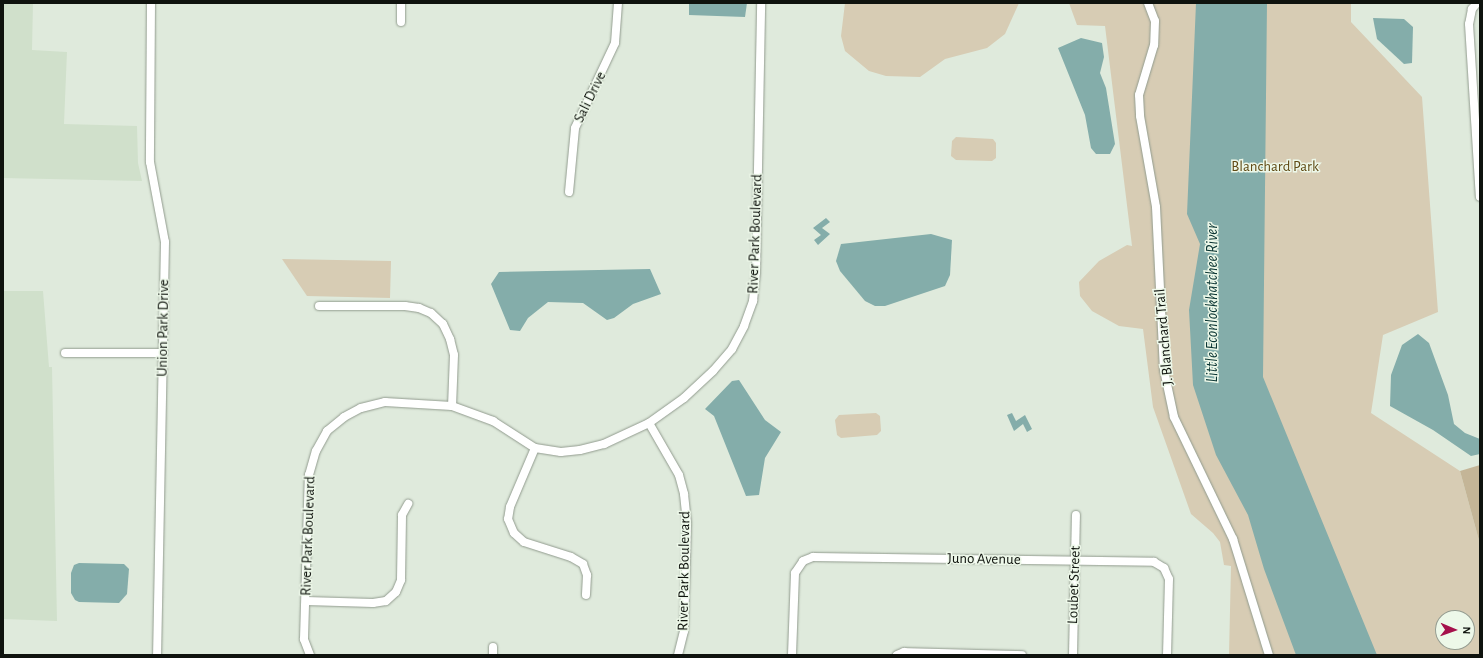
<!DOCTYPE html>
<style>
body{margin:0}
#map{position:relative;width:1483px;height:658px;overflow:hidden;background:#dfeadc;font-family:"Alegreya Sans",sans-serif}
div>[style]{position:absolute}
.built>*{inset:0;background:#d0e0cb}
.green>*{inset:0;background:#d7ccb4}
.forest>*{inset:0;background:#c4b597}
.water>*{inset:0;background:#84adaa}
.roads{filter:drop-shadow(0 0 1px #919b8e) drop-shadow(0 0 1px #919b8e)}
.minor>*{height:8px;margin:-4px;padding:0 4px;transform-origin:4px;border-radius:4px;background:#fff}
span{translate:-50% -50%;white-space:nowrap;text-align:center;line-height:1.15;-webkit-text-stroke:3px #edf8e9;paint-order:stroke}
.street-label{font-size:15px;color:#0f130e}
.park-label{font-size:15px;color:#604a14}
.water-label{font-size:16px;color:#093432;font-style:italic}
.frame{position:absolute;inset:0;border:4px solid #0f130e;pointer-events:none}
.north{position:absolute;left:1435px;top:610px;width:40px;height:40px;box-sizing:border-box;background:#edf8e9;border:1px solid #949c91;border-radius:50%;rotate:92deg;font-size:11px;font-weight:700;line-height:16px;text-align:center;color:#0f130e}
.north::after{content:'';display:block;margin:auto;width:14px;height:18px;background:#a5104b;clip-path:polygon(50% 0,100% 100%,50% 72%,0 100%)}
</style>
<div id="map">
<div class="built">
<div style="clip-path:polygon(3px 3px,33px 3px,32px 50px,67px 52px,64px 124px,137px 126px,138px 163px,142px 181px,3px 178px)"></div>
<div style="clip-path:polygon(3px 291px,43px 291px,49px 367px,52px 367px,57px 621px,4px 619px)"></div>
</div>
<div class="green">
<div style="clip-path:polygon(845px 3px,1019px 3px,1005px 34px,987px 48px,945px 59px,920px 77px,886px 76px,869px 71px,845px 51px,841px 36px)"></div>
<div style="clip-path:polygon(evenodd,1069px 3px,1351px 3px,1351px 22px,1422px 97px,1438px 312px,1383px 335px,1371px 413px,1460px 471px,1480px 544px,1480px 655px,1229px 655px,1231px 566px,1224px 565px,1220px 542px,1213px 533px,1191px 514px,1153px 407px,1143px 329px,1119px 326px,1092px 311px,1080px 296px,1079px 282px,1099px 261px,1127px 245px,1132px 246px,1105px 26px,1077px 25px,1069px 3px,1443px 618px,1467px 618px,1467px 642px,1443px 642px,1443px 618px)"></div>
<div style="clip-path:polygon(956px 137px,993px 139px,996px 143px,996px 158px,992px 161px,956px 160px,951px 156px,952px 141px)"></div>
<div style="clip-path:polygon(282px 259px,391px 261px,390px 298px,307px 296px)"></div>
<div style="clip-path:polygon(876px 413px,880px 416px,881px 431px,877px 435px,841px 438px,837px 435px,835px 420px,839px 415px)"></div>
</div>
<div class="forest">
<div style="clip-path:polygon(1480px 465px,1480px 544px,1460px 471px)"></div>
</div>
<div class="water">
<div style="clip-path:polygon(689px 3px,747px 3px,745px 17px,689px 15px)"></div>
<div style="clip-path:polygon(1196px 3px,1267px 3px,1263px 377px,1377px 655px,1296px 655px,1264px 569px,1248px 515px,1216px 455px,1193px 385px,1189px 310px,1200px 244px,1187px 214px)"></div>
<div style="clip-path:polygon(1373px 18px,1404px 19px,1413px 27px,1412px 63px,1404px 64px,1377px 39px)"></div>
<div style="clip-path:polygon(1081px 38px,1102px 43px,1104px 57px,1100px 73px,1106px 88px,1115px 144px,1110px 154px,1096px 154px,1091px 148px,1085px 115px,1058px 48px)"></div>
<div style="clip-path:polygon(826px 218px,830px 222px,822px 228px,830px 234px,818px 245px,814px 240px,821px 235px,813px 228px)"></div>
<div style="clip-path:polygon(931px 234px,952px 240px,950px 275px,945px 286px,885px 306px,875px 306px,865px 301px,840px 271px,836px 261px,841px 244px)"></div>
<div style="clip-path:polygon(650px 269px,661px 294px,633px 304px,614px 318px,607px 320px,583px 303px,548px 302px,528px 318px,520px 331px,510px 330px,491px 284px,499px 272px)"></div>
<div style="clip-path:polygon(1418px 334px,1429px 343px,1448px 395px,1454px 424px,1465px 433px,1480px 439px,1480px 454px,1471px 456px,1433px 430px,1390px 406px,1391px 375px,1402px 345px)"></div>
<div style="clip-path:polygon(739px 380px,765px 420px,781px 432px,765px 458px,759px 495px,746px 496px,714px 416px,705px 409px,732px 381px)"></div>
<div style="clip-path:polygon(1012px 413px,1016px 421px,1025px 415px,1032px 429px,1027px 432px,1023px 424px,1014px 431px,1007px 415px)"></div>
<div style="clip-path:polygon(79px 563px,124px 564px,129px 569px,127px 594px,119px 603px,79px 602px,75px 600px,71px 593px,71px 573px,74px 565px)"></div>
</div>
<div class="roads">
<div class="minor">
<div style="left:151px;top:3px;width:159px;rotate:90.4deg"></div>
<div style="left:150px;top:162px;width:81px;rotate:79.4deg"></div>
<div style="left:165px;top:242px;width:413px;rotate:91.1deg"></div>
<div style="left:401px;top:3px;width:19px;rotate:90deg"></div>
<div style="left:1148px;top:3px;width:19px;rotate:69deg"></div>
<div style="left:1155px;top:21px;width:24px;rotate:92deg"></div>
<div style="left:1154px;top:45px;width:52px;rotate:106.7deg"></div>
<div style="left:1139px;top:95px;width:21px;rotate:87deg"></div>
<div style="left:1140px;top:116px;width:92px;rotate:80deg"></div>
<div style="left:1156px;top:207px;width:163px;rotate:87.2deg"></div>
<div style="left:1164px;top:370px;width:48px;rotate:78deg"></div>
<div style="left:1174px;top:417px;width:136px;rotate:64.2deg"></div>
<div style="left:1233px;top:539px;width:121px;rotate:72.8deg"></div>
<div style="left:1477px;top:3px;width:8px;rotate:130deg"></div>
<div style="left:1472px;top:9px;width:15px;rotate:101deg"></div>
<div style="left:1469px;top:24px;width:173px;rotate:86.4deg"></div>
<div style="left:569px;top:192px;width:64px;rotate:-84.6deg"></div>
<div style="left:575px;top:128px;width:94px;rotate:-64.8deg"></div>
<div style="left:615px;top:43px;width:40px;rotate:-85.7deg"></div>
<div style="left:319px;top:306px;width:86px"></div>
<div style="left:405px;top:306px;width:14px;rotate:8deg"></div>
<div style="left:419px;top:308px;width:13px;rotate:23deg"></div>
<div style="left:431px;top:313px;width:16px;rotate:43deg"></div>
<div style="left:443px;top:324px;width:17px;rotate:65deg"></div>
<div style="left:450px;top:339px;width:16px;rotate:76deg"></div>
<div style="left:454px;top:355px;width:51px;rotate:92.2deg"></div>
<div style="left:65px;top:353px;width:98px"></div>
<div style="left:649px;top:423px;width:60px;rotate:60deg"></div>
<div style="left:679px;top:475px;width:20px;rotate:75deg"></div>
<div style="left:684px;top:494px;width:30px;rotate:84deg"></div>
<div style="left:687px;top:524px;width:107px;rotate:91.6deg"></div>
<div style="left:684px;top:631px;width:25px;rotate:104deg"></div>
<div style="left:535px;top:448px;width:64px;rotate:113deg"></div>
<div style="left:510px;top:507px;width:12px;rotate:99deg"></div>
<div style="left:508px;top:519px;width:15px;rotate:67deg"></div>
<div style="left:514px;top:533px;width:13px;rotate:42deg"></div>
<div style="left:524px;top:542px;width:49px;rotate:17.7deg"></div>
<div style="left:571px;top:557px;width:14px;rotate:30deg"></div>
<div style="left:583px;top:564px;width:12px;rotate:70deg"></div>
<div style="left:587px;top:575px;width:20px;rotate:93deg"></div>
<div style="left:306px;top:601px;width:67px;rotate:1.7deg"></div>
<div style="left:373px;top:603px;width:13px;rotate:-9deg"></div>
<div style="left:386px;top:601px;width:13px;rotate:-42deg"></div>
<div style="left:396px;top:592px;width:13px;rotate:-67deg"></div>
<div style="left:401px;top:580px;width:65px;rotate:-89.1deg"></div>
<div style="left:402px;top:515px;width:13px;rotate:-61deg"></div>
<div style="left:310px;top:655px;width:17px;rotate:-111deg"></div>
<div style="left:304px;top:639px;width:164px;rotate:-88.3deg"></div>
<div style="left:309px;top:475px;width:25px;rotate:-74deg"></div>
<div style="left:316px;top:451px;width:23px;rotate:-61deg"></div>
<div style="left:327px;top:431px;width:22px;rotate:-39deg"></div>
<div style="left:344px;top:417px;width:19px;rotate:-28deg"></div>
<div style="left:361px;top:408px;width:25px;rotate:-14deg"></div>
<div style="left:385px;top:402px;width:67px;rotate:3.4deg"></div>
<div style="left:452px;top:406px;width:44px;rotate:20.1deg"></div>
<div style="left:493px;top:421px;width:50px;rotate:32.7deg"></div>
<div style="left:535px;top:448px;width:26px;rotate:9deg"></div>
<div style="left:561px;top:452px;width:19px;rotate:-6deg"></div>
<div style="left:580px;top:450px;width:25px;rotate:-14deg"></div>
<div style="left:604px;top:444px;width:50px;rotate:-25deg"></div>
<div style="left:649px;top:423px;width:43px;rotate:-35.5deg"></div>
<div style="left:684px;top:398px;width:40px;rotate:-43deg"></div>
<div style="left:713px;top:371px;width:29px;rotate:-49deg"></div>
<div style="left:732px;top:349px;width:26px;rotate:-62deg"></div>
<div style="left:744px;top:326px;width:27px;rotate:-70deg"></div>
<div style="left:753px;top:301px;width:29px;rotate:-84deg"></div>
<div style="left:756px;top:272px;width:269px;rotate:-88.9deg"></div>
<div style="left:493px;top:655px;width:8px;rotate:-90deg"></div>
<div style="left:792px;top:655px;width:82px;rotate:-87.9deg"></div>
<div style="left:795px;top:573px;width:14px;rotate:-56deg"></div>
<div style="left:803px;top:561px;width:11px;rotate:-22deg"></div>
<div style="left:813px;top:557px;width:341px;rotate:0.8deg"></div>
<div style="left:1154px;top:562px;width:12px;rotate:31deg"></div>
<div style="left:1164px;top:568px;width:12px;rotate:66deg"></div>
<div style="left:1169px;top:579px;width:76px;rotate:91.5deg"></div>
<div style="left:897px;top:655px;width:8px;rotate:-23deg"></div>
<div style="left:904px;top:652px;width:118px;rotate:1.5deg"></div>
<div style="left:1073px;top:655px;width:140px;rotate:-88.8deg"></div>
</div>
</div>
<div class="street-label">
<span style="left:590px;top:97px;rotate:-64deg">Sali Drive</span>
<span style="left:755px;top:234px;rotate:-88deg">River Park Boulevard</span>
<span style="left:163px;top:328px;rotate:-89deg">Union Park Drive</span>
<span style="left:1164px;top:337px;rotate:-95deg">J. Blanchard Trail</span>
<span style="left:308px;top:536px;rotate:-88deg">River Park Boulevard</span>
<span style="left:984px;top:559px;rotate:1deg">Juno Avenue</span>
<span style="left:684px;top:571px;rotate:-89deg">River Park Boulevard</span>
<span style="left:1074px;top:585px;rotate:-88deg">Loubet Street</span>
</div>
<div class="park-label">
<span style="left:1275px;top:167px">Blanchard Park</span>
</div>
<div class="water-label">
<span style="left:1212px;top:303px;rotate:-90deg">Little Econlockhatchee River</span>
</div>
<div class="frame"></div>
<div class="north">N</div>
</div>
